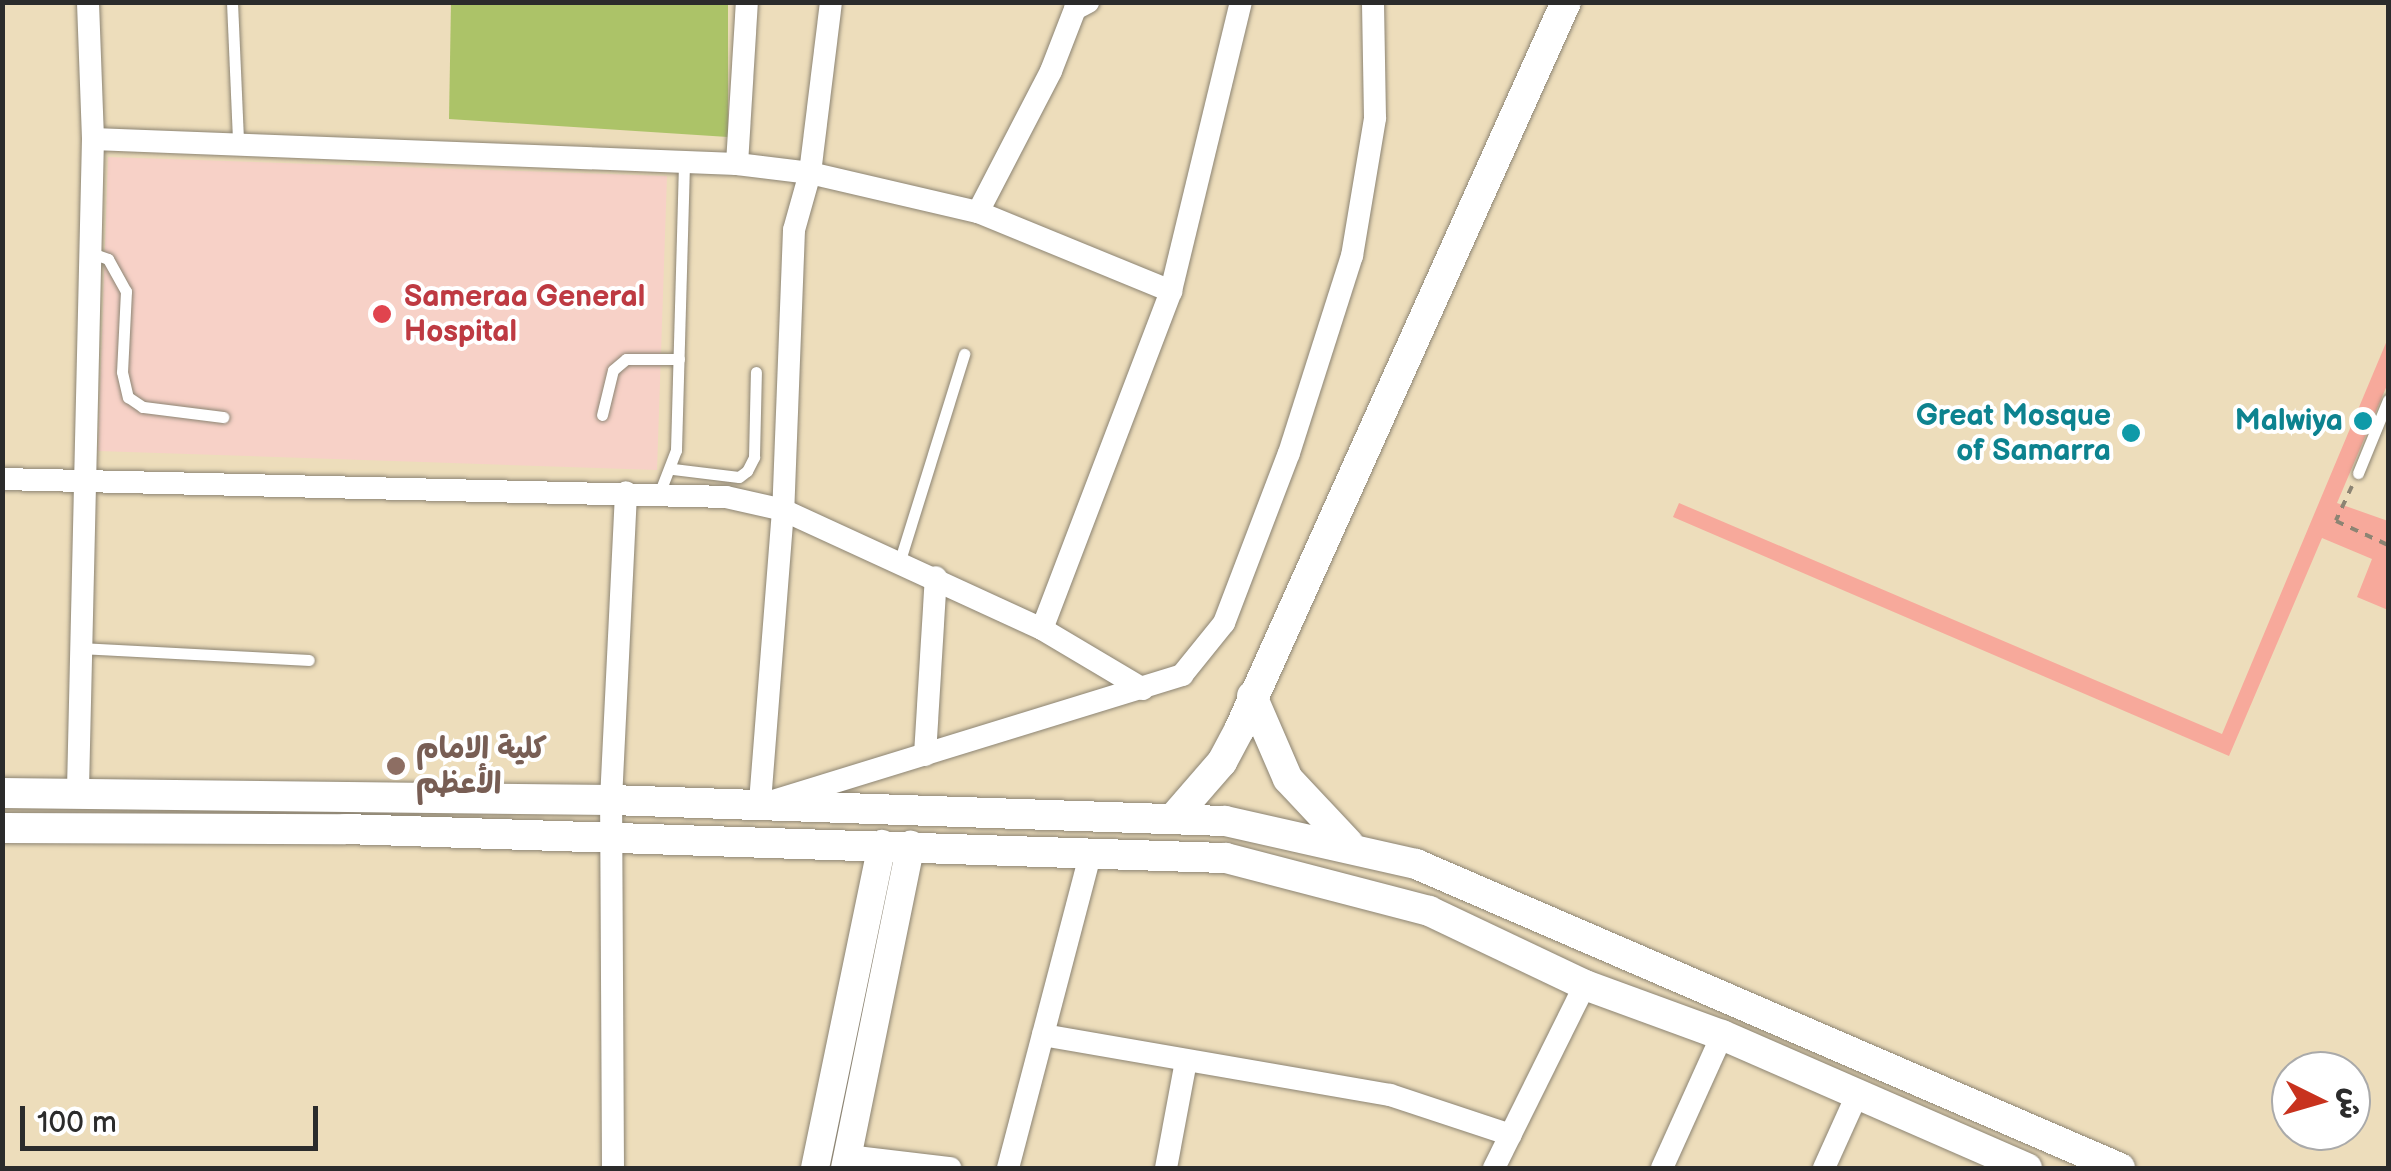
<!DOCTYPE html>
<meta charset="utf-8">
<style>
body{margin:0}
#map{position:relative;width:2391px;height:1171px;overflow:hidden;background:#edddbb;font-family:"Balsamiq Sans","Playpen Sans Arabic",sans-serif}
div>[style]{position:absolute}
.built>*{inset:0;background:#f7d1c7}
.green>*{inset:0;background:#acc368}
.building>*{inset:0;background:#f7a99b}
.path>*{height:4px;margin-top:-2px;transform-origin:0;background:repeating-linear-gradient(90deg,#8c8473 0 8px,transparent 0 16px)}
.roads{filter:drop-shadow(0 0 2px #8c8473) drop-shadow(0 0 2px #8c8473)}
.service>*{height:11px;margin:-5.5px;padding:0 5.5px;transform-origin:5.5px;border-radius:5.5px;background:#fff}
.minor>*{height:22px;margin:-11px;padding:0 11px;transform-origin:11px;border-radius:11px;background:#fff}
.tertiary>*{height:28px;margin:-14px;padding:0 14px;transform-origin:14px;border-radius:14px;background:#fff}
.secondary>*{height:30px;margin:-15px;padding:0 15px;transform-origin:15px;border-radius:15px;background:#fff}
.dots>*{width:28px;height:28px;translate:-50% -50%;box-sizing:border-box;border:5px solid #fff;border-radius:50%}
span{translate:-50% -50%;white-space:nowrap;text-align:center;line-height:1.15;-webkit-text-stroke:8px #fff;paint-order:stroke}
.health-label{font-size:30px;color:#be3a42;font-weight:700}
.left{translate:0 -50%;text-align:left}
.culture-label{font-size:30px;color:#0d838f;font-weight:700}
.right{translate:-100% -50%;text-align:right}
.education-label{font-size:30px;color:#785e54;font-weight:700}
.frame{position:absolute;inset:0;border:5px solid #2b2b2b;pointer-events:none}
.north{position:absolute;left:2271px;top:1051px;width:100px;height:100px;box-sizing:border-box;background:#fff;border:2px solid #aaa;border-radius:50%;rotate:95deg;font-size:28px;font-weight:700;line-height:40px;text-align:center;color:#2b2b2b}
.north::after{content:'';display:block;margin:auto;width:35px;height:45px;background:#c8321e;clip-path:polygon(50% 0,100% 100%,50% 72%,0 100%)}
.scale{position:absolute;left:20px;top:1106px;width:298px;height:45px;box-sizing:border-box;border:5px solid #2b2b2b;border-top:0;padding-left:12px;font-size:30px;line-height:35px;white-space:nowrap;color:#2b2b2b;-webkit-text-stroke:8px #fff;paint-order:stroke}
</style>
<div id="map">
<div class="built">
<div style="clip-path:polygon(108px 157px,667px 176px,657px 470px,98px 451px)"></div>
</div>
<div class="green">
<div style="clip-path:polygon(451px 3px,728px 3px,728px 137px,449px 119px)"></div>
</div>
<div class="building">
<div style="clip-path:polygon(2388px 338px,2388px 383px,2337px 503px,2388px 521px,2388px 610px,2357px 597px,2372px 559px,2322px 538px,2229px 756px,1673px 517px,1679px 503px,2222px 734px)"></div>
</div>
<div class="path">
<div style="left:2352px;top:486px;width:38px;rotate:115deg"></div>
<div style="left:2336px;top:521px;width:57px;rotate:24.8deg"></div>
</div>
<div class="roads">
<div class="service">
<div style="left:232px;top:2px;width:139px;rotate:87.5deg"></div>
<div style="left:91px;top:253px;width:18px;rotate:19deg"></div>
<div style="left:108px;top:259px;width:37px;rotate:61deg"></div>
<div style="left:126px;top:291px;width:81px;rotate:92.8deg"></div>
<div style="left:122px;top:372px;width:26px;rotate:77deg"></div>
<div style="left:128px;top:397px;width:18px;rotate:34deg"></div>
<div style="left:143px;top:407px;width:81px;rotate:7.1deg"></div>
<div style="left:602px;top:415px;width:46px;rotate:-76.3deg"></div>
<div style="left:613px;top:370px;width:17px;rotate:-40deg"></div>
<div style="left:626px;top:359px;width:53px"></div>
<div style="left:673px;top:469px;width:66px;rotate:6.9deg"></div>
<div style="left:739px;top:477px;width:10px;rotate:-37deg"></div>
<div style="left:747px;top:471px;width:16px;rotate:-63deg"></div>
<div style="left:754px;top:457px;width:85px;rotate:-88.7deg"></div>
<div style="left:2358px;top:473px;width:79px;rotate:-67.7deg"></div>
<div style="left:659px;top:494px;width:47px;rotate:-68.9deg"></div>
<div style="left:676px;top:450px;width:288px;rotate:-88.4deg"></div>
<div style="left:900px;top:560px;width:216px;rotate:-72.7deg"></div>
<div style="left:80px;top:648px;width:229px;rotate:3deg"></div>
</div>
<div class="minor">
<div style="left:831px;top:2px;width:172px;rotate:97deg"></div>
<div style="left:810px;top:173px;width:59px;rotate:105.7deg"></div>
<div style="left:794px;top:230px;width:280px;rotate:92.2deg"></div>
<div style="left:783px;top:510px;width:296px;rotate:94.5deg"></div>
<div style="left:760px;top:805px;width:442px;rotate:-17.1deg"></div>
<div style="left:1182px;top:675px;width:67px;rotate:-51.1deg"></div>
<div style="left:1224px;top:623px;width:182px;rotate:-69.1deg"></div>
<div style="left:1289px;top:453px;width:207px;rotate:-72.3deg"></div>
<div style="left:1352px;top:256px;width:140px;rotate:-80.5deg"></div>
<div style="left:1375px;top:118px;width:116px;rotate:-91deg"></div>
<div style="left:93px;top:139px;width:644px;rotate:2.22deg"></div>
<div style="left:737px;top:164px;width:74px;rotate:7deg"></div>
<div style="left:810px;top:173px;width:172px;rotate:13.1deg"></div>
<div style="left:978px;top:212px;width:209px;rotate:22.3deg"></div>
<div style="left:737px;top:164px;width:162px;rotate:-86.5deg"></div>
<div style="left:978px;top:212px;width:159px;rotate:-62.6deg"></div>
<div style="left:1051px;top:71px;width:66px;rotate:-68.8deg"></div>
<div style="left:1075px;top:9px;width:15px;rotate:-28deg"></div>
<div style="left:2px;top:479px;width:724px;rotate:1.42deg"></div>
<div style="left:726px;top:497px;width:58px;rotate:12.8deg"></div>
<div style="left:783px;top:510px;width:285px;rotate:24.7deg"></div>
<div style="left:1143px;top:689px;width:117px;rotate:-149.3deg"></div>
<div style="left:1042px;top:629px;width:362px;rotate:-69.1deg"></div>
<div style="left:1171px;top:291px;width:297px;rotate:-76.4deg"></div>
<div style="left:925px;top:755px;width:178px;rotate:-86.5deg"></div>
<div style="left:78px;top:789px;width:650px;rotate:-88.68deg"></div>
<div style="left:93px;top:139px;width:137px;rotate:-92.1deg"></div>
<div style="left:1043px;top:1035px;width:352px;rotate:9.8deg"></div>
<div style="left:1390px;top:1095px;width:127px;rotate:18.3deg"></div>
<div style="left:848px;top:1156px;width:103px;rotate:6.7deg"></div>
<div style="left:613px;top:1168px;width:368px;rotate:-90.3deg"></div>
<div style="left:611px;top:800px;width:308px;rotate:-87.2deg"></div>
<div style="left:1008px;top:1168px;width:327px;rotate:-75.3deg"></div>
<div style="left:1166px;top:1168px;width:109px;rotate:-79.4deg"></div>
<div style="left:1494px;top:1168px;width:204px;rotate:-63.6deg"></div>
<div style="left:1662px;top:1168px;width:146px;rotate:-65.7deg"></div>
<div style="left:1824px;top:1168px;width:80px;rotate:-65.7deg"></div>
</div>
<div class="tertiary">
<div style="left:815px;top:1168px;width:331px;rotate:-78.3deg"></div>
<div style="left:845px;top:1168px;width:330px;rotate:-78.5deg"></div>
</div>
<div class="secondary">
<div style="left:1252px;top:696px;width:90px;rotate:66.6deg"></div>
<div style="left:1288px;top:779px;width:88px;rotate:46.8deg"></div>
<div style="left:2px;top:793px;width:609px;rotate:0.66deg"></div>
<div style="left:611px;top:800px;width:614px;rotate:1.96deg"></div>
<div style="left:1225px;top:821px;width:196px;rotate:12.7deg"></div>
<div style="left:1416px;top:864px;width:767px;rotate:23.36deg"></div>
<div style="left:1175px;top:816px;width:72px;rotate:-49deg"></div>
<div style="left:1222px;top:762px;width:36px;rotate:-62deg"></div>
<div style="left:1239px;top:730px;width:798px;rotate:-65.81deg"></div>
<div style="left:2px;top:828px;width:343px;rotate:0.2deg"></div>
<div style="left:345px;top:829px;width:881px;rotate:1.89deg"></div>
<div style="left:1226px;top:858px;width:210px;rotate:14.6deg"></div>
<div style="left:1429px;top:911px;width:173px;rotate:25.4deg"></div>
<div style="left:1585px;top:985px;width:146px;rotate:20.1deg"></div>
<div style="left:1722px;top:1035px;width:333px;rotate:23.6deg"></div>
</div>
</div>
<div class="dots">
<div style="left:382px;top:314px;background:#e0444e"></div>
<div style="left:2363px;top:421px;background:#0f9aa8"></div>
<div style="left:2131px;top:433px;background:#0f9aa8"></div>
<div style="left:396px;top:766px;background:#8d6e63"></div>
</div>
<div class="health-label">
<span class="left" style="left:404px;top:314px">Sameraa General<br>Hospital</span>
</div>
<div class="culture-label">
<span class="right" style="left:2111px;top:433px">Great Mosque<br>of Samarra</span>
<span class="right" style="left:2343px;top:421px">Malwiya</span>
</div>
<div class="education-label">
<span class="left" style="left:416px;top:766px">كلية الامام<br>الأعظم</span>
</div>
<div class="frame"></div>
<div class="north">ش</div>
<div class="scale">100 m</div>
</div>
